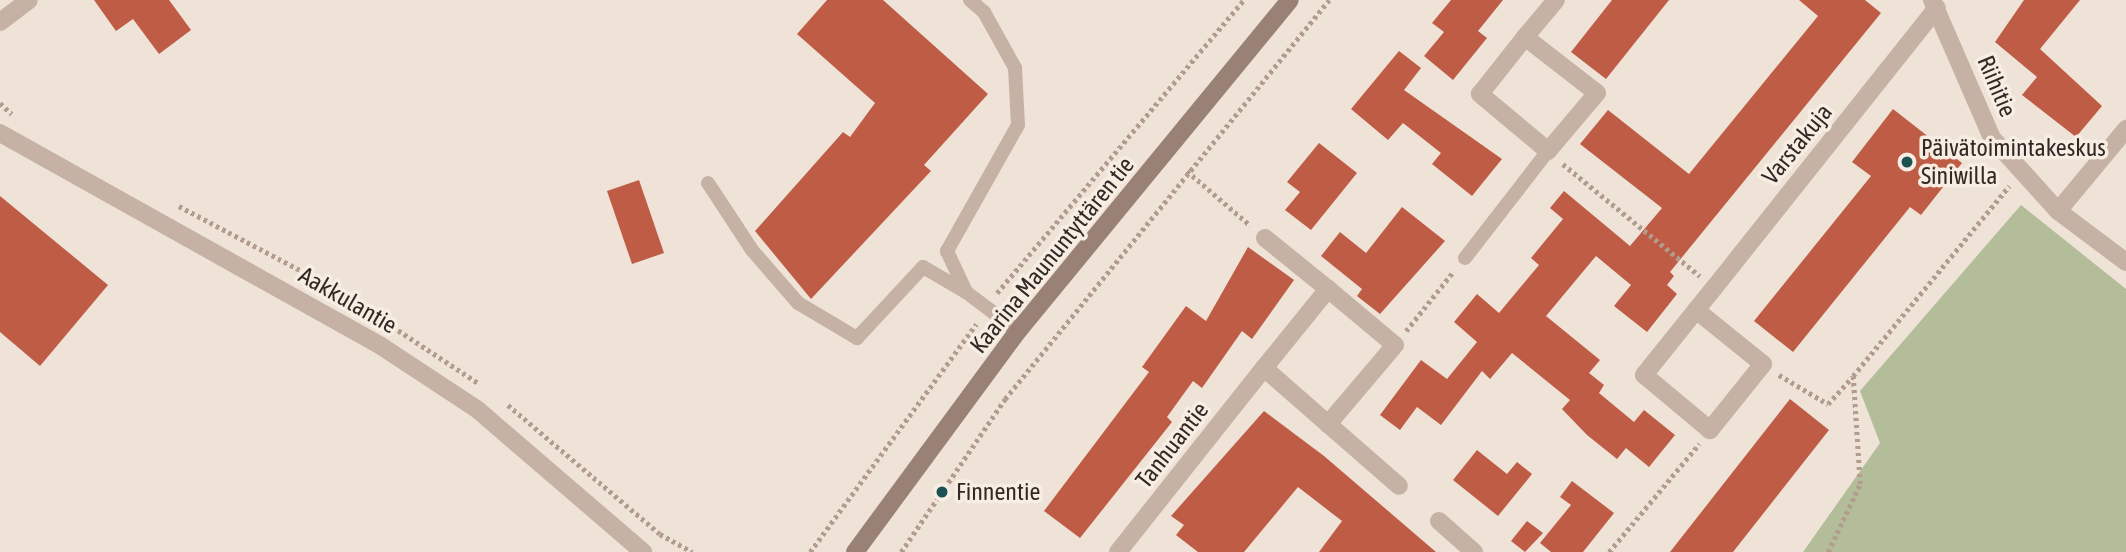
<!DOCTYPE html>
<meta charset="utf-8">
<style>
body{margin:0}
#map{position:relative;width:2126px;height:552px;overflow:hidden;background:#efe3d8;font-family:"Asap Condensed",sans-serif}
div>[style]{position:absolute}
.green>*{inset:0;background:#b3bd99}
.building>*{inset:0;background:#bf5c46}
.path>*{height:4.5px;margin-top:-2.25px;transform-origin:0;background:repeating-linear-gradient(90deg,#b29c8f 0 3.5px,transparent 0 7px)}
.service>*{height:14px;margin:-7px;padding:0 7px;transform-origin:7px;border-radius:7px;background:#c6b2a5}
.minor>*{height:18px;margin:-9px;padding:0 9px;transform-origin:9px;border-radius:9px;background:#c6b2a5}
.tertiary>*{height:18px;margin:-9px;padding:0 9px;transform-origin:9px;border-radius:9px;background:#c6b2a5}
.secondary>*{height:18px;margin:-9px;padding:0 9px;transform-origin:9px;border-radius:9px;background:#9a8176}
.dots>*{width:19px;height:19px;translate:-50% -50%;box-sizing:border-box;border:4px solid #f7ede3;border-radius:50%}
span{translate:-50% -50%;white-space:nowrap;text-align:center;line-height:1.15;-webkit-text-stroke:7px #f7ede3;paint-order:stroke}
.street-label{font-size:24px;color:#322926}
.poi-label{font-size:24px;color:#322926}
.left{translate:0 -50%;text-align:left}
</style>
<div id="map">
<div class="green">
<div style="clip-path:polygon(2021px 205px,2126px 289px,2126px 552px,1803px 552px,1880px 443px,1860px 391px)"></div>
</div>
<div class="building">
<div style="clip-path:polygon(94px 0,169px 0,191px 30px,159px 54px,133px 19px,116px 31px)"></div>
<div style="clip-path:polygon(827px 0,883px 0,988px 94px,924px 165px,931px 171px,811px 299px,755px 231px,843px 132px,850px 137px,875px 103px,797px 34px)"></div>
<div style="clip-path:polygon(1451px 0,1503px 0,1478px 31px,1487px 38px,1453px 80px,1424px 56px,1444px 32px,1432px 23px)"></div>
<div style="clip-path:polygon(1612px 0,1669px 0,1606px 79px,1571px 52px)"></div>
<div style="clip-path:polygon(1799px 0,1865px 0,1881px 13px,1670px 272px,1674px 276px,1667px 285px,1677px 294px,1647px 332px,1614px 306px,1631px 285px,1596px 256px,1546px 316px,1600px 360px,1589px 373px,1604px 385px,1599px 393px,1634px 422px,1644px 410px,1675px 435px,1649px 467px,1626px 448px,1617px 459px,1587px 435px,1562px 409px,1570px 400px,1512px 353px,1490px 379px,1482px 371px,1441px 425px,1417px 407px,1400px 430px,1380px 415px,1421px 360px,1447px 379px,1477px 342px,1454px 322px,1477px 294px,1499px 313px,1539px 265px,1531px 258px,1563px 219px,1550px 208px,1564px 191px,1630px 246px,1662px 208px,1580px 144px,1608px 110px,1689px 174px,1818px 16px)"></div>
<div style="clip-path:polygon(2024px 0,2080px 0,2040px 49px,2102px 106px,2076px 137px,2022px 95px,2037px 77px,1995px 42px)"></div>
<div style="clip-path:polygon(1399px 51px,1421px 68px,1404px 90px,1502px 159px,1472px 196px,1432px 164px,1441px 153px,1403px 123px,1388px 140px,1351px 109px)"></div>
<div style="clip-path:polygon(1893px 109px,1962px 163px,1921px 215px,1910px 207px,1793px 352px,1754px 321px,1871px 176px,1852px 162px)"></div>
<div style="clip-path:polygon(1319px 143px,1357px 173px,1311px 230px,1285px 210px,1300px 192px,1287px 182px)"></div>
<div style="clip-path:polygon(639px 180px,664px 253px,632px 264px,607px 191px)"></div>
<div style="clip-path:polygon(0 196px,108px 285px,40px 366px,0 332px)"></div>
<div style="clip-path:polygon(1402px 207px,1445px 241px,1380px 314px,1357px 296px,1362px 289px,1321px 256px,1340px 232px,1366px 253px)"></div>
<div style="clip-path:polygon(1248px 247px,1294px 280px,1252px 339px,1242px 331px,1202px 388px,1193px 381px,1167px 417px,1172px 422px,1080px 538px,1044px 511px,1149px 372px,1142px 367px,1186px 306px,1206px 321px)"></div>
<div style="clip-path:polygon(1790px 399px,1829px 430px,1733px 552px,1670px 552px)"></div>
<div style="clip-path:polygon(1264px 411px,1324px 456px,1436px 552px,1319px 552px,1342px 521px,1298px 487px,1244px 552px,1198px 552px,1176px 535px,1184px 525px,1171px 516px)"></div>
<div style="clip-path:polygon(1477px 450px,1507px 474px,1517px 462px,1532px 474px,1498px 516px,1453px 480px)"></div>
<div style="clip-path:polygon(1572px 481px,1614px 513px,1583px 552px,1551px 552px,1540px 543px,1571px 505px,1560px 497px)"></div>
<div style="clip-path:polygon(1527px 521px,1543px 533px,1525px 552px,1511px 541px)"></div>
</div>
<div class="path">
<div style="left:0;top:103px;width:16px;rotate:43deg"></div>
<div style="left:1563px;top:164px;width:177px;rotate:39.3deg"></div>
<div style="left:1187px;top:171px;width:84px;rotate:40.7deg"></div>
<div style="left:179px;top:206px;width:175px;rotate:27.9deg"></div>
<div style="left:334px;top:288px;width:173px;rotate:33.4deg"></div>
<div style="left:997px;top:293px;width:383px;rotate:-49.9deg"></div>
<div style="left:1406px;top:331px;width:75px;rotate:-51.5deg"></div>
<div style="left:1779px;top:375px;width:57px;rotate:30.6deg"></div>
<div style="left:1828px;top:404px;width:36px;rotate:-48deg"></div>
<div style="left:508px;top:405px;width:199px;rotate:40.3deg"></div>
<div style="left:660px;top:534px;width:37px;rotate:29deg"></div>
<div style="left:810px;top:552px;width:282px;rotate:-53.9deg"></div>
<div style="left:901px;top:552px;width:185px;rotate:-55.8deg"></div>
<div style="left:1005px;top:399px;width:514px;rotate:-50.92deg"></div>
<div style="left:1609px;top:552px;width:141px;rotate:-50.2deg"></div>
<div style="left:1828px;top:552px;width:75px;rotate:-64.8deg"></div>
<div style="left:1860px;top:484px;width:108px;rotate:-93.7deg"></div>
<div style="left:1853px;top:376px;width:246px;rotate:-50.6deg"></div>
</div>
<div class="service">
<div style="left:970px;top:0;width:18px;rotate:41deg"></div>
<div style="left:984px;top:12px;width:64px;rotate:61deg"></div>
<div style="left:1015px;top:68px;width:57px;rotate:87deg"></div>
<div style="left:1018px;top:125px;width:145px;rotate:119.4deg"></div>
<div style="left:947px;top:251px;width:45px;rotate:65.1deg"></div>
<div style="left:966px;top:292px;width:65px;rotate:36.9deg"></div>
<div style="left:708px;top:183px;width:80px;rotate:56.7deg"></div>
<div style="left:752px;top:250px;width:70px;rotate:49deg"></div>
<div style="left:798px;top:303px;width:69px;rotate:30.7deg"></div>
<div style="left:857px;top:338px;width:97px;rotate:-47.1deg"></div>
<div style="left:923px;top:267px;width:50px;rotate:30.2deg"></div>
<div style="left:1465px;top:258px;width:135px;rotate:-52.2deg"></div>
</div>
<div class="minor">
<div style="left:1932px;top:0;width:150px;rotate:66.5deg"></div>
<div style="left:1992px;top:138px;width:98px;rotate:47.9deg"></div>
<div style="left:2058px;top:211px;width:85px;rotate:36.9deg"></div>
<div style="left:0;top:22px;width:36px;rotate:-37deg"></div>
<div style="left:1525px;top:37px;width:91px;rotate:37.9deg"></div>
<div style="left:1597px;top:93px;width:76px;rotate:130.2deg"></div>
<div style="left:1548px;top:151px;width:89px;rotate:-140deg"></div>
<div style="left:1480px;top:94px;width:73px;rotate:-51.7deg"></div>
<div style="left:1525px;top:37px;width:48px;rotate:-50deg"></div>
<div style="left:2058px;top:211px;width:107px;rotate:-50.3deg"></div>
<div style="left:1265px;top:238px;width:81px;rotate:39deg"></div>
<div style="left:1696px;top:310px;width:86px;rotate:38.9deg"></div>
<div style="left:1763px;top:364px;width:85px;rotate:128.8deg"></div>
<div style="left:1710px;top:430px;width:86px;rotate:-140.2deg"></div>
<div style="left:1644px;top:375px;width:112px;rotate:-51.2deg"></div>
<div style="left:1714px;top:288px;width:358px;rotate:-51.5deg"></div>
<div style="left:1328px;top:424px;width:94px;rotate:41.1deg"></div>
<div style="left:1439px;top:521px;width:47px;rotate:41.5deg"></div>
<div style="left:1118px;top:552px;width:235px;rotate:-51.6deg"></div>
<div style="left:1264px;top:368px;width:102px;rotate:-51deg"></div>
<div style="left:1328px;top:289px;width:87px;rotate:39.9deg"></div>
<div style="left:1395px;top:345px;width:104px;rotate:130.3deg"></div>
<div style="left:1328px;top:424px;width:85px;rotate:-138.8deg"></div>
</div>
<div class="tertiary">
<div style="left:0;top:133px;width:436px;rotate:29.2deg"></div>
<div style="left:381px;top:346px;width:116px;rotate:33.4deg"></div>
<div style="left:478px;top:410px;width:218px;rotate:40.7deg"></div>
</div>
<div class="secondary">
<div style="left:855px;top:552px;width:275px;rotate:-53.6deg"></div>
<div style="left:1018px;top:331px;width:428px;rotate:-50.6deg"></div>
</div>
<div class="dots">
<div style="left:1907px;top:162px;background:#1e5151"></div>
<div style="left:942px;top:492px;background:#1e5151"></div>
</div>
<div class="street-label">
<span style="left:1997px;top:86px;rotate:67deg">Riihitie</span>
<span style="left:1797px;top:144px;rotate:-51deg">Varstakuja</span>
<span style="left:1052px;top:255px;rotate:-51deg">Kaarina Maununtyttären tie</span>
<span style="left:348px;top:300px;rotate:30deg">Aakkulantie</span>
<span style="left:1172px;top:445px;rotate:-52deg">Tanhuantie</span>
</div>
<div class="poi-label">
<span class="left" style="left:1921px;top:162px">Päivätoimintakeskus<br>Siniwilla</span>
<span class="left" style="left:956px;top:492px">Finnentie</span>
</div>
</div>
